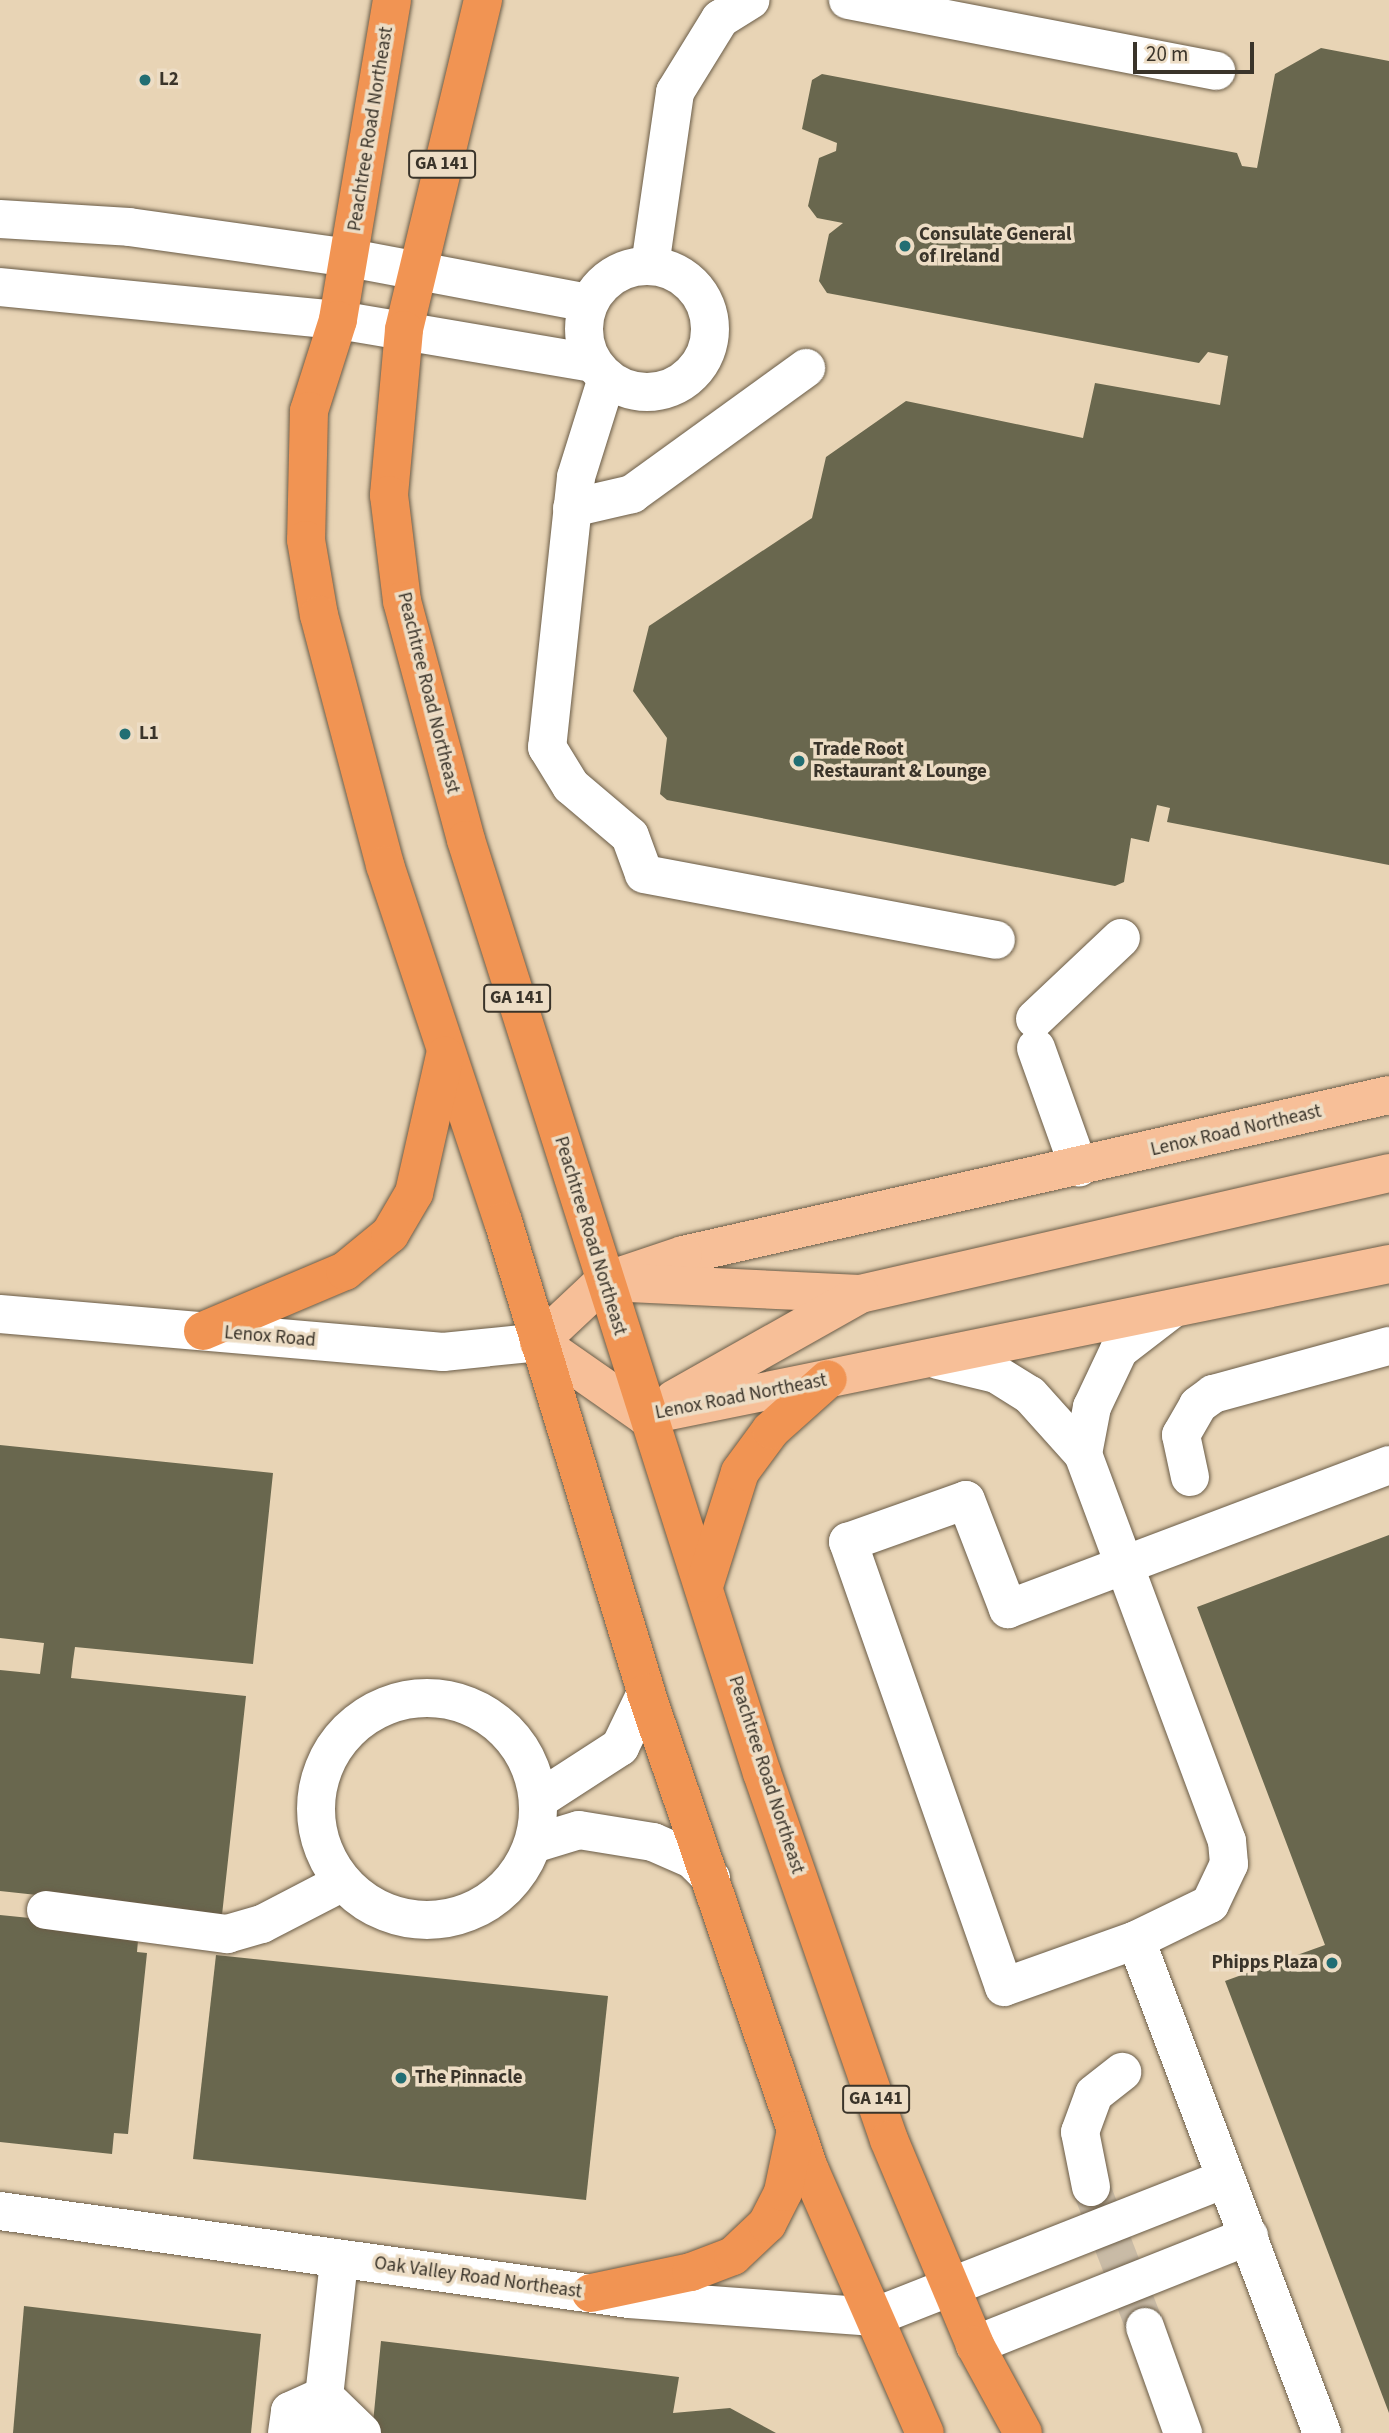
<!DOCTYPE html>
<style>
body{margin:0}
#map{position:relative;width:1389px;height:2433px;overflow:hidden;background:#edddc5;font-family:"Source Sans 3",sans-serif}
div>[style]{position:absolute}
.built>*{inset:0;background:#e8d4b5}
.building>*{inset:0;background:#69674e}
.minor-tunnel>*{height:38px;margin-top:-19px;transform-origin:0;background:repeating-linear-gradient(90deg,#c9bba6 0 38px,transparent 0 57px)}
.roads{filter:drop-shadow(0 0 2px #6a5c47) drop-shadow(0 0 2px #6a5c47)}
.minor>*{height:38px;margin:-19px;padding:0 19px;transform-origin:19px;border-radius:19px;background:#fff}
.minor>.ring{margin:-19px;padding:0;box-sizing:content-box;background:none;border:38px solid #fff;border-radius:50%}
.major>*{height:38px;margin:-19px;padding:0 19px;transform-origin:19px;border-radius:19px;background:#f7bf98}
.highway>*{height:38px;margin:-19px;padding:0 19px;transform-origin:19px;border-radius:19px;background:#f19453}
.dots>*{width:19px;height:19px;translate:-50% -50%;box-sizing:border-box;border:4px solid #edddc5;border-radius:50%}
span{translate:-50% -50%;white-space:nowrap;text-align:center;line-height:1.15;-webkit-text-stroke:7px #edddc5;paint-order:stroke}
.shield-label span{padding:2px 5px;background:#edddc5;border:2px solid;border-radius:5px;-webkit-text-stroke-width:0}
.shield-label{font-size:18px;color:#3a342a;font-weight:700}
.poi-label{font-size:19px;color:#3a342a;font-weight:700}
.left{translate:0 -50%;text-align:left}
.right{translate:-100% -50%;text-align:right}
.street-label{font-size:19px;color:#3a342a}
.scale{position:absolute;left:1133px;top:42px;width:121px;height:32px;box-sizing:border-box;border:4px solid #3a342a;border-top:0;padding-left:9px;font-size:21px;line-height:24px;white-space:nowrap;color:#3a342a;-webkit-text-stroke:5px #edddc5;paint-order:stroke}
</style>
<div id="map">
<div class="built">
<div style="clip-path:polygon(0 0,1389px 0,1389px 2433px,0 2433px)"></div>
</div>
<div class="building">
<div style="clip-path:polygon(1321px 48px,1389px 61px,1389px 865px,1167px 822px,1170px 808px,1157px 805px,1149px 842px,1131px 838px,1124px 882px,1115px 886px,667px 800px,660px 794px,667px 738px,633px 691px,649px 626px,812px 518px,826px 457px,906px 401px,1083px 438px,1095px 383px,1220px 405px,1228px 356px,1208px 352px,1199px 363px,827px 293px,819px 281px,829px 234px,843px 223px,817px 218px,808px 206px,819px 158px,836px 151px,837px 143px,802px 129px,812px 80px,822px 74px,1237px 153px,1242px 166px,1257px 168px,1275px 74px)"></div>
<div style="clip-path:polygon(0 1445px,273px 1473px,253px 1664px,75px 1647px,73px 1661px,71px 1678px,246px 1696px,222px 1915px,0 1891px,0 1670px,40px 1674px,44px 1643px,0 1638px)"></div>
<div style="clip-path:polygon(1389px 1535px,1389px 2413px,1225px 1981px,1325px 1945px,1197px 1607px)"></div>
<div style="clip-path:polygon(0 1915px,139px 1929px,137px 1952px,147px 1953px,128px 2134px,114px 2133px,112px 2154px,0 2142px)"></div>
<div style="clip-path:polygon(216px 1955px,608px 1996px,586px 2200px,193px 2159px)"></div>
<div style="clip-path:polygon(24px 2306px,261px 2334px,251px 2433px,13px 2433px)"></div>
<div style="clip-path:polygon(381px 2341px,679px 2377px,673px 2413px,730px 2408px,776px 2433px,372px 2433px)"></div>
</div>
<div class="minor-tunnel">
<div style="left:1091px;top:2187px;width:150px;rotate:68.9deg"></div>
</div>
<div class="roads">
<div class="minor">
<div style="left:848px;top:0;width:375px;rotate:10.9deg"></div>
<div style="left:0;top:219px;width:129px;rotate:3.5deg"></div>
<div style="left:129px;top:227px;width:223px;rotate:8deg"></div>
<div style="left:350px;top:258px;width:243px;rotate:10.7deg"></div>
<div style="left:650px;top:266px;width:176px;rotate:-81.8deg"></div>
<div style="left:675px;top:92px;width:86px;rotate:-58.3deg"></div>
<div style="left:720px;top:19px;width:36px;rotate:-32deg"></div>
<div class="ring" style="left:584px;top:266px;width:88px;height:88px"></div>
<div style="left:0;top:287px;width:340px;rotate:5.6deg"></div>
<div style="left:338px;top:320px;width:259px;rotate:9.6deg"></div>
<div style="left:607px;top:378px;width:104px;rotate:107.4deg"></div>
<div style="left:576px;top:477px;width:272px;rotate:96.1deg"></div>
<div style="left:547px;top:747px;width:46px;rotate:58.4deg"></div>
<div style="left:571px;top:786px;width:77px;rotate:40.3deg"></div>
<div style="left:630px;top:836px;width:40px;rotate:69.8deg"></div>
<div style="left:644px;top:874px;width:358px;rotate:10.6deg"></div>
<div style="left:572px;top:508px;width:62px;rotate:-13.1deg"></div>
<div style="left:632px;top:494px;width:215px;rotate:-35.9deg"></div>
<div style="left:1035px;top:1019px;width:118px;rotate:-43.3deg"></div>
<div style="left:1036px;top:1048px;width:127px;rotate:70.3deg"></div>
<div style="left:0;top:1314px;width:445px;rotate:4.9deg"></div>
<div style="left:443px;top:1352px;width:97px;rotate:-5.9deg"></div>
<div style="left:938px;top:1360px;width:60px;rotate:13.6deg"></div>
<div style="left:996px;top:1374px;width:40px;rotate:32deg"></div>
<div style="left:1030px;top:1395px;width:79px;rotate:48.1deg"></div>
<div style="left:1083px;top:1454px;width:413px;rotate:69.6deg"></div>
<div style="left:1227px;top:1841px;width:23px;rotate:85deg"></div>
<div style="left:1229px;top:1864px;width:44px;rotate:115.4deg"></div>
<div style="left:1210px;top:1904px;width:82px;rotate:154.1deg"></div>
<div style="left:1136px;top:1940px;width:527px;rotate:69.33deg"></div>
<div style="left:1083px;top:1454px;width:48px;rotate:-79.2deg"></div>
<div style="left:1092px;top:1407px;width:63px;rotate:-64.7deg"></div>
<div style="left:1119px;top:1350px;width:66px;rotate:-37.6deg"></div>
<div style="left:1190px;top:1477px;width:43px;rotate:-102.1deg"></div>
<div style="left:1181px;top:1435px;width:34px;rotate:-60deg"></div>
<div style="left:1198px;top:1405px;width:19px;rotate:-36deg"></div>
<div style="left:1213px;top:1394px;width:182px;rotate:-15.3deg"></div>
<div class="ring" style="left:316px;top:1698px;width:184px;height:184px"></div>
<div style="left:538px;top:1800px;width:98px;rotate:-32.9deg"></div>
<div style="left:620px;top:1747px;width:60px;rotate:-64.3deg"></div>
<div style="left:533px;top:1844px;width:48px;rotate:-16.9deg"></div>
<div style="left:579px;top:1830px;width:75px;rotate:9.2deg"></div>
<div style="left:653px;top:1842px;width:43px;rotate:23.6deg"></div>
<div style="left:692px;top:1859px;width:27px;rotate:45deg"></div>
<div style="left:46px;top:1910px;width:183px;rotate:7.6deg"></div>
<div style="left:227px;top:1934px;width:36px;rotate:-16deg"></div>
<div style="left:262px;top:1924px;width:91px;rotate:-27.4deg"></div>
<div style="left:1136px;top:1940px;width:140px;rotate:160.4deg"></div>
<div style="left:1004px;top:1987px;width:472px;rotate:-109.3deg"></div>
<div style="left:848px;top:1542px;width:125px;rotate:-19.6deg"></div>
<div style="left:966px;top:1500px;width:117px;rotate:68.9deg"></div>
<div style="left:1008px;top:1609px;width:407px;rotate:-20.7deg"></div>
<div style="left:1091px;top:2187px;width:56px;rotate:-101.3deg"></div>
<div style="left:1080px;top:2132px;width:40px;rotate:-69.8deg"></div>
<div style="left:1094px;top:2094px;width:36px;rotate:-38deg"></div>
<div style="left:0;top:2211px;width:635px;rotate:7.96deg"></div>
<div style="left:629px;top:2299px;width:246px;rotate:4.2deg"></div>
<div style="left:874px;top:2317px;width:378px;rotate:-21.5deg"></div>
<div style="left:1145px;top:2327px;width:113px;rotate:70.3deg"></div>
<div style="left:975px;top:2345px;width:295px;rotate:-21.7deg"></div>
<div style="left:324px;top:2396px;width:53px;rotate:44.2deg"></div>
<div style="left:287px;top:2433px;width:22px;rotate:-82deg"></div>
<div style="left:290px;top:2411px;width:37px;rotate:-24deg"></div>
<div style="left:320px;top:2433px;width:174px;rotate:-83.7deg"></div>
</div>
<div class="major">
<div style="left:1389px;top:1095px;width:724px;rotate:167.23deg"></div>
<div style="left:683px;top:1255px;width:84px;rotate:161.4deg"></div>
<div style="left:603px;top:1282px;width:88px;rotate:136.8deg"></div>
<div style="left:539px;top:1342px;width:129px;rotate:34.9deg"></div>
<div style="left:645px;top:1416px;width:759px;rotate:-11.55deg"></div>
<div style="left:629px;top:1283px;width:231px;rotate:2.7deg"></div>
<div style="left:860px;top:1294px;width:543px;rotate:-12.88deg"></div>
<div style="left:674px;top:1399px;width:214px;rotate:-29.4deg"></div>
</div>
<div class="highway">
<div style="left:392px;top:0;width:325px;rotate:99.6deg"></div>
<div style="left:338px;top:320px;width:96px;rotate:107.7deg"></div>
<div style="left:309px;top:411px;width:129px;rotate:91.3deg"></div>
<div style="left:306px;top:540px;width:76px;rotate:80.2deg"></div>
<div style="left:319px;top:615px;width:259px;rotate:75.2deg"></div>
<div style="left:385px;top:865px;width:375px;rotate:71.7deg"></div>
<div style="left:503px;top:1221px;width:493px;rotate:73.1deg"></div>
<div style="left:646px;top:1693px;width:502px;rotate:71.06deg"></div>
<div style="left:809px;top:2168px;width:289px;rotate:66.4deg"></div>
<div style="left:483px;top:0;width:339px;rotate:103.5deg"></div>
<div style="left:404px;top:330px;width:166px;rotate:95.2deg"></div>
<div style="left:389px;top:495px;width:107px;rotate:83deg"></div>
<div style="left:402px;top:601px;width:247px;rotate:75deg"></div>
<div style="left:466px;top:840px;width:979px;rotate:72.4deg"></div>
<div style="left:762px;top:1773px;width:388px;rotate:70.9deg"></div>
<div style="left:889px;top:2140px;width:222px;rotate:67.2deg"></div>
<div style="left:975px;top:2345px;width:100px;rotate:61.4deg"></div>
<div style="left:203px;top:1331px;width:154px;rotate:-22.9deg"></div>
<div style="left:345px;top:1271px;width:58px;rotate:-39.4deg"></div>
<div style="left:390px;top:1234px;width:48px;rotate:-59.7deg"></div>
<div style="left:414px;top:1193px;width:141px;rotate:-77.3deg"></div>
<div style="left:705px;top:1583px;width:116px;rotate:-72.5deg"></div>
<div style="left:740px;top:1472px;width:52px;rotate:-53.6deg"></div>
<div style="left:771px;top:1430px;width:76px;rotate:-41.8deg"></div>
<div style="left:591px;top:2293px;width:102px;rotate:-11.9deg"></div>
<div style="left:691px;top:2272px;width:45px;rotate:-20.9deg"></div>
<div style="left:733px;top:2256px;width:47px;rotate:-43.3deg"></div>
<div style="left:767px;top:2224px;width:36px;rotate:-63deg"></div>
<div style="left:783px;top:2192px;width:63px;rotate:-78.2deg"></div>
</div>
</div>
<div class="dots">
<div style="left:145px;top:80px;background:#226e73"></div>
<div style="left:905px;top:246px;background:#226e73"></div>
<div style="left:125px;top:734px;background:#226e73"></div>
<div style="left:799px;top:761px;background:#226e73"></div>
<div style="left:1332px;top:1963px;background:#226e73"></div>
<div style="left:401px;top:2078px;background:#226e73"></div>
</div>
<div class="shield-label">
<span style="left:442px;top:164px">GA 141</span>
<span style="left:517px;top:998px">GA 141</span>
<span style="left:876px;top:2099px">GA 141</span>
</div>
<div class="poi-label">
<span class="left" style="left:159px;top:80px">L2</span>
<span class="left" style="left:919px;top:246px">Consulate General<br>of Ireland</span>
<span class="left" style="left:139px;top:734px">L1</span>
<span class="left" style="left:813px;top:761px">Trade Root<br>Restaurant &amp; Lounge</span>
<span class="right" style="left:1318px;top:1963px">Phipps Plaza</span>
<span class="left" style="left:415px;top:2078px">The Pinnacle</span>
</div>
<div class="street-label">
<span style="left:371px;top:129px;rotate:-81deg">Peachtree Road Northeast</span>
<span style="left:428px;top:693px;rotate:76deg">Peachtree Road Northeast</span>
<span style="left:1236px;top:1131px;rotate:-13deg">Lenox Road Northeast</span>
<span style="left:590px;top:1236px;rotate:73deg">Peachtree Road Northeast</span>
<span style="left:270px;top:1337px;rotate:5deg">Lenox Road</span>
<span style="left:741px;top:1397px;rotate:-11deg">Lenox Road Northeast</span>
<span style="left:766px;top:1775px;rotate:72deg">Peachtree Road Northeast</span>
<span style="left:478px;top:2278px;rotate:8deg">Oak Valley Road Northeast</span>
</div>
<div class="scale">20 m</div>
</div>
